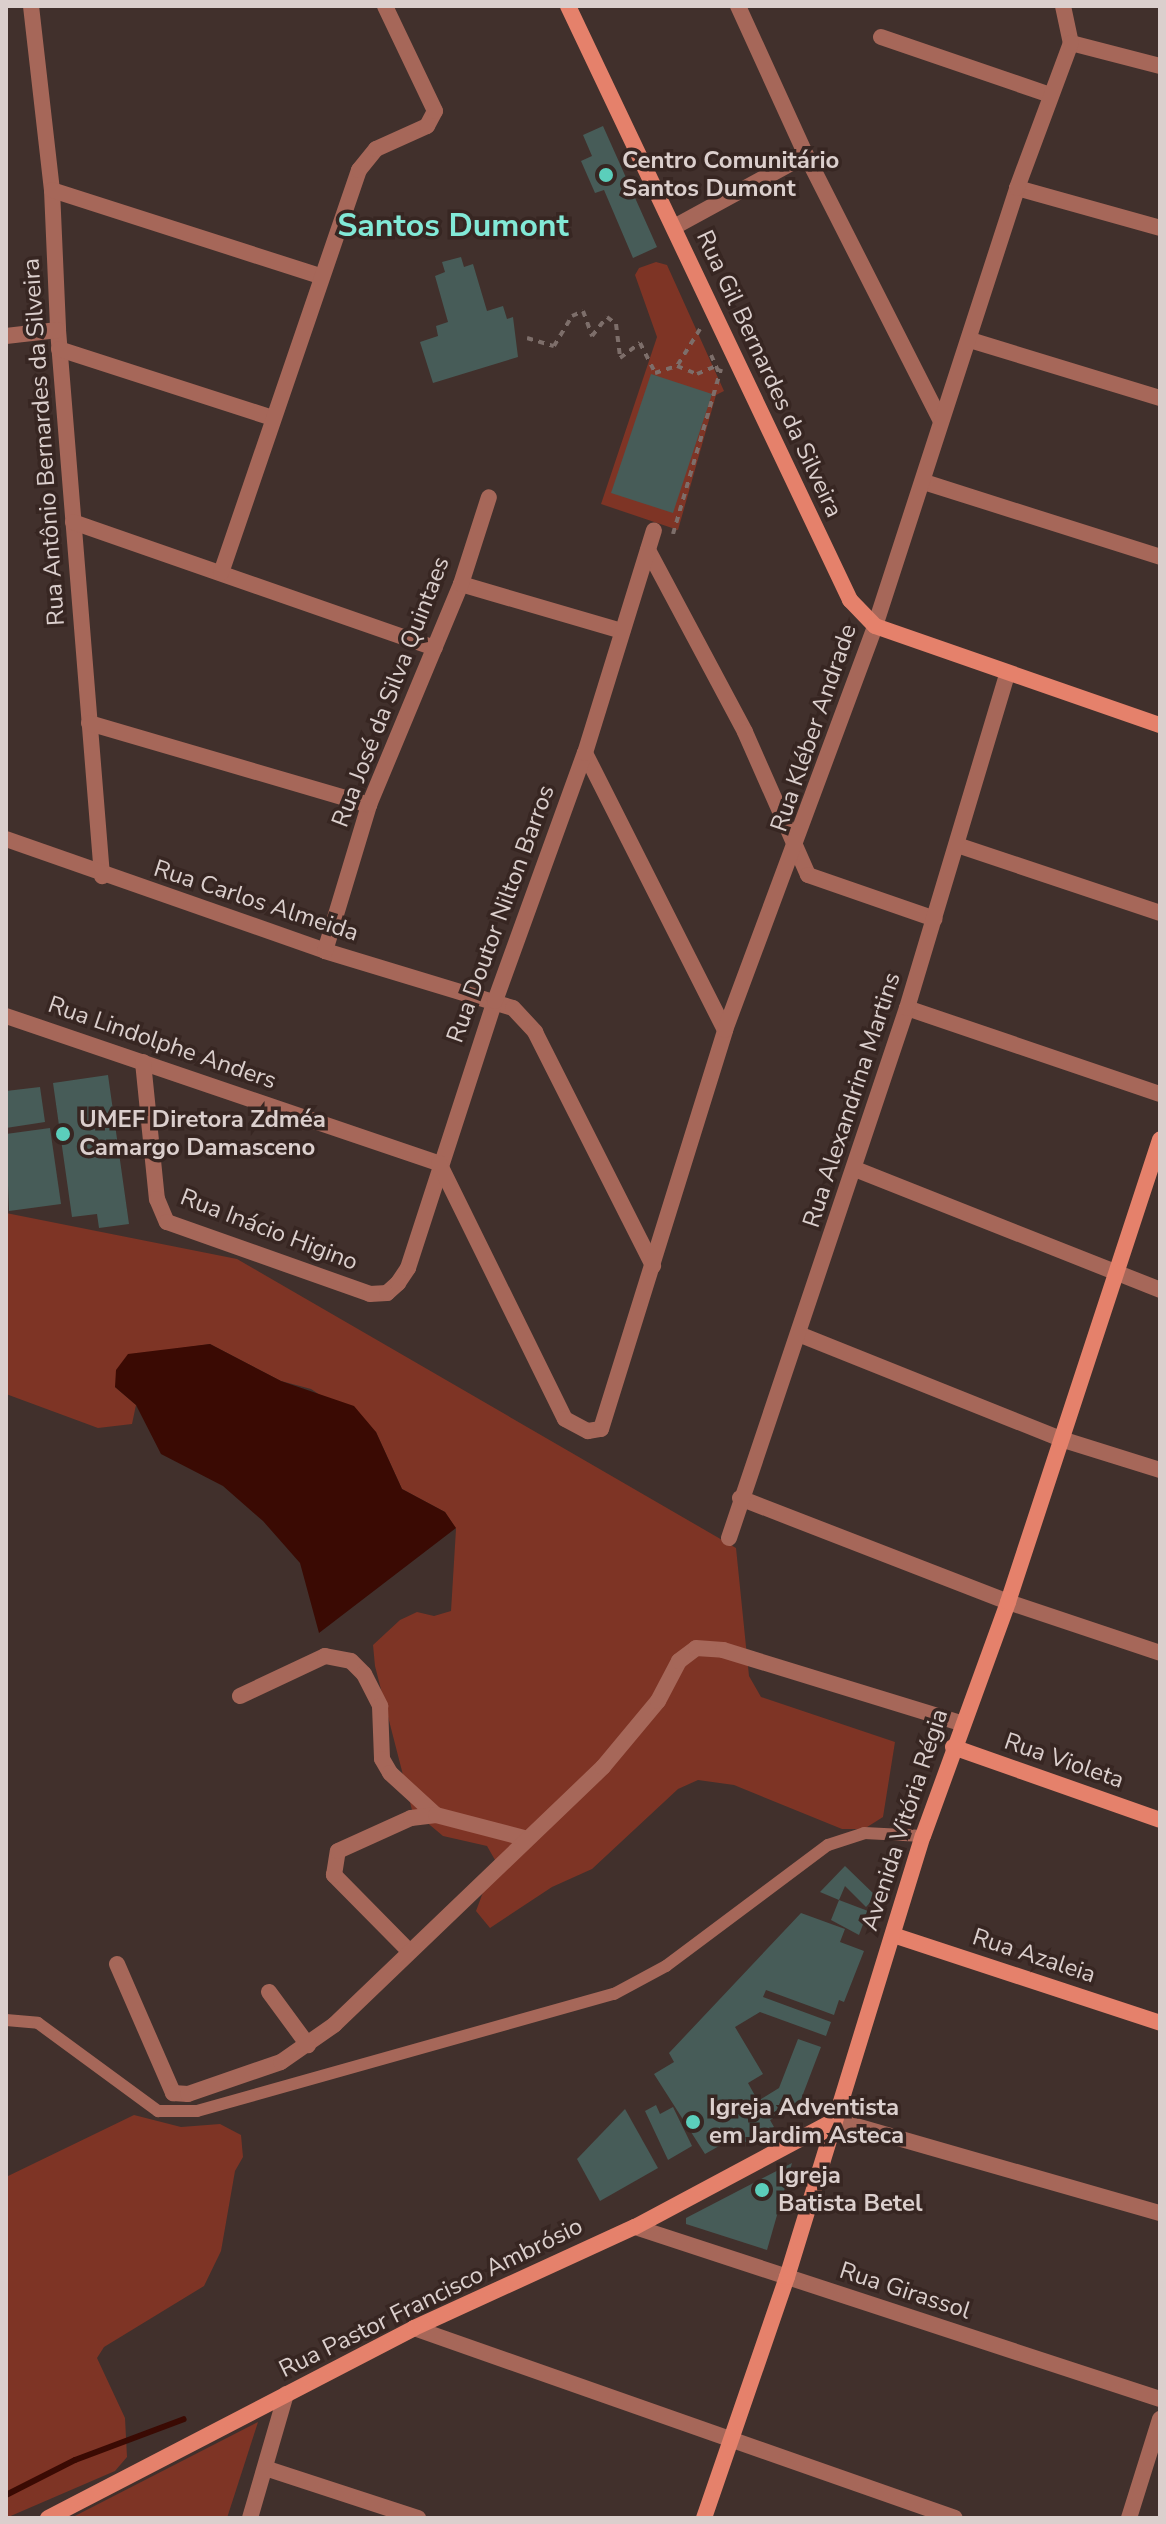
<!DOCTYPE html>
<meta charset="utf-8">
<style>
body{margin:0}
#map{position:relative;width:1166px;height:2524px;overflow:hidden;background:#41302c;font-family:"Nunito Sans",sans-serif}
div>[style]{position:absolute}
.green>*{inset:0;background:#7e3425}
.water>*{inset:0;background:#3a0a03}
.stream>*{height:6px;margin:-3px;padding:0 3px;transform-origin:3px;border-radius:3px;background:#3a0a03}
.building>*{inset:0;background:#475c58}
.path>*{height:4px;margin-top:-2px;transform-origin:0;background:repeating-linear-gradient(90deg,#7d6e6a 0 6px,transparent 0 12px)}
.lane>*{height:12px;margin:-6px;padding:0 6px;transform-origin:6px;border-radius:6px;background:#a66759}
.street>*{height:16px;margin:-8px;padding:0 8px;transform-origin:8px;border-radius:8px;background:#a66759}
.secondary>*{height:16px;margin:-8px;padding:0 8px;transform-origin:8px;border-radius:8px;background:#e5816b}
.dots>*{width:22px;height:22px;translate:-50% -50%;box-sizing:border-box;border:4px solid #372622;border-radius:50%}
span{translate:-50% -50%;white-space:nowrap;text-align:center;line-height:1.15;-webkit-text-stroke:7px #372622;paint-order:stroke}
.poi-label{font-size:24px;color:#dbcfcd;font-weight:700}
.left{translate:0 -50%;text-align:left}
.street-label{font-size:24px;color:#dbcfcd}
.district-label{font-size:32px;color:#82e9d7;font-weight:700}
.frame{position:absolute;inset:0;border:8px solid #dbcfcd;pointer-events:none}
</style>
<div id="map">
<div class="green">
<div style="clip-path:polygon(656px 262px,667px 265px,724px 391px,716px 395px,678px 530px,601px 504px,657px 337px,635px 275px,639px 268px)"></div>
<div style="clip-path:polygon(6px 1213px,237px 1259px,736px 1548px,749px 1676px,761px 1697px,895px 1742px,883px 1817px,864px 1829px,842px 1829px,734px 1785px,698px 1780px,678px 1789px,592px 1869px,552px 1887px,490px 1928px,476px 1911px,495px 1860px,487px 1846px,443px 1836px,412px 1810px,375px 1666px,373px 1645px,400px 1620px,417px 1612px,434px 1616px,451px 1611px,456px 1529px,445px 1512px,402px 1489px,376px 1432px,311px 1389px,281px 1381px,210px 1344px,175px 1349px,115px 1387px,136px 1405px,132px 1424px,98px 1428px,6px 1394px)"></div>
<div style="clip-path:polygon(134px 2115px,181px 2127px,220px 2124px,241px 2135px,243px 2157px,235px 2171px,221px 2251px,204px 2286px,104px 2347px,97px 2358px,125px 2418px,127px 2457px,115px 2471px,6px 2518px,6px 2177px)"></div>
<div style="clip-path:polygon(258px 2422px,227px 2518px,71px 2518px)"></div>
</div>
<div class="water">
<div style="clip-path:polygon(210px 1344px,281px 1381px,354px 1406px,376px 1432px,402px 1489px,445px 1512px,456px 1528px,319px 1633px,300px 1563px,263px 1521px,223px 1486px,161px 1454px,136px 1405px,115px 1387px,116px 1370px,128px 1354px)"></div>
</div>
<div class="stream">
<div style="left:6px;top:2495px;width:77px;rotate:-26.9deg"></div>
<div style="left:75px;top:2460px;width:116px;rotate:-20.6deg"></div>
</div>
<div class="building">
<div style="clip-path:polygon(603px 126px,657px 247px,633px 258px,604px 190px,595px 193px,581px 161px,592px 156px,583px 135px)"></div>
<div style="clip-path:polygon(461px 257px,464px 267px,473px 264px,487px 311px,503px 306px,507px 319px,513px 317px,518px 357px,433px 383px,420px 342px,438px 336px,436px 326px,448px 322px,435px 276px,445px 272px,442px 262px)"></div>
<div style="clip-path:polygon(651px 374px,712px 394px,673px 513px,611px 493px)"></div>
<div style="clip-path:polygon(108px 1075px,129px 1224px,99px 1228px,97px 1214px,72px 1217px,53px 1083px)"></div>
<div style="clip-path:polygon(40px 1087px,45px 1122px,6px 1128px,6px 1091px)"></div>
<div style="clip-path:polygon(50px 1128px,61px 1204px,9px 1211px,6px 1134px)"></div>
<div style="clip-path:polygon(845px 1866px,876px 1896px,866px 1907px,845px 1886px,839px 1900px,820px 1892px)"></div>
<div style="clip-path:polygon(839px 1900px,868px 1911px,859px 1935px,831px 1920px)"></div>
<div style="clip-path:polygon(801px 1913px,845px 1929px,840px 1942px,864px 1951px,844px 2002px,839px 2000px,834px 2015px,766px 1990px,763px 1997px,831px 2022px,826px 2036px,760px 2012px,735px 2027px,763px 2074px,748px 2083px,758px 2101px,779px 2088px,798px 2039px,821px 2047px,800px 2102px,770px 2120px,774px 2127px,740px 2145px,735px 2137px,705px 2154px,654px 2074px,674px 2062px,669px 2053px)"></div>
<div style="clip-path:polygon(656px 2105px,660px 2114px,673px 2107px,692px 2146px,668px 2160px,645px 2111px)"></div>
<div style="clip-path:polygon(625px 2109px,658px 2168px,600px 2201px,577px 2159px)"></div>
<div style="clip-path:polygon(792px 2163px,767px 2250px,686px 2224px,686px 2218px)"></div>
</div>
<div class="path">
<div style="left:700px;top:329px;width:44px;rotate:121.9deg"></div>
<div style="left:677px;top:366px;width:22px;rotate:22deg"></div>
<div style="left:697px;top:374px;width:21px;rotate:-23deg"></div>
<div style="left:527px;top:338px;width:28px;rotate:17deg"></div>
<div style="left:554px;top:346px;width:35px;rotate:-59deg"></div>
<div style="left:572px;top:316px;width:12px;rotate:-24deg"></div>
<div style="left:583px;top:311px;width:27px;rotate:70deg"></div>
<div style="left:592px;top:336px;width:24px;rotate:-52deg"></div>
<div style="left:607px;top:317px;width:11px;rotate:38deg"></div>
<div style="left:616px;top:324px;width:34px;rotate:83deg"></div>
<div style="left:620px;top:358px;width:25px;rotate:-37deg"></div>
<div style="left:640px;top:343px;width:34px;rotate:63deg"></div>
<div style="left:655px;top:373px;width:23px;rotate:-18deg"></div>
<div style="left:711px;top:355px;width:20px;rotate:66deg"></div>
<div style="left:673px;top:534px;width:172px;rotate:-73.8deg"></div>
</div>
<div class="lane">
<div style="left:6px;top:2020px;width:32px;rotate:5deg"></div>
<div style="left:38px;top:2023px;width:149px;rotate:36.3deg"></div>
<div style="left:158px;top:2111px;width:39px"></div>
<div style="left:197px;top:2111px;width:433px;rotate:-15.7deg"></div>
<div style="left:614px;top:1994px;width:59px;rotate:-28.3deg"></div>
<div style="left:666px;top:1966px;width:202px;rotate:-36.8deg"></div>
<div style="left:828px;top:1845px;width:38px;rotate:-18deg"></div>
<div style="left:864px;top:1833px;width:59px;rotate:2.9deg"></div>
</div>
<div class="street">
<div style="left:31px;top:6px;width:185px;rotate:83.5deg"></div>
<div style="left:52px;top:190px;width:140px;rotate:87.5deg"></div>
<div style="left:58px;top:330px;width:548px;rotate:85.39deg"></div>
<div style="left:738px;top:6px;width:164px;rotate:65.5deg"></div>
<div style="left:806px;top:155px;width:298px;rotate:63.1deg"></div>
<div style="left:1063px;top:6px;width:38px;rotate:78deg"></div>
<div style="left:881px;top:37px;width:179px;rotate:18.9deg"></div>
<div style="left:1071px;top:43px;width:92px;rotate:14.5deg"></div>
<div style="left:1017px;top:188px;width:148px;rotate:15.6deg"></div>
<div style="left:52px;top:190px;width:281px;rotate:17.8deg"></div>
<div style="left:674px;top:227px;width:150px;rotate:-28.6deg"></div>
<div style="left:6px;top:336px;width:52px;rotate:-6.6deg"></div>
<div style="left:970px;top:340px;width:199px;rotate:17deg"></div>
<div style="left:59px;top:349px;width:225px;rotate:17.9deg"></div>
<div style="left:924px;top:482px;width:248px;rotate:17.6deg"></div>
<div style="left:73px;top:522px;width:383px;rotate:19.2deg"></div>
<div style="left:648px;top:550px;width:206px;rotate:61.9deg"></div>
<div style="left:745px;top:732px;width:156px;rotate:66.2deg"></div>
<div style="left:808px;top:875px;width:134px;rotate:19.1deg"></div>
<div style="left:221px;top:573px;width:426px;rotate:-71.1deg"></div>
<div style="left:359px;top:170px;width:27px;rotate:-51deg"></div>
<div style="left:376px;top:149px;width:56px;rotate:-24.3deg"></div>
<div style="left:427px;top:126px;width:17px;rotate:-62deg"></div>
<div style="left:435px;top:111px;width:116px;rotate:-115.5deg"></div>
<div style="left:461px;top:584px;width:168px;rotate:16.3deg"></div>
<div style="left:89px;top:723px;width:292px;rotate:16.3deg"></div>
<div style="left:585px;top:753px;width:310px;rotate:63.2deg"></div>
<div style="left:6px;top:839px;width:338px;rotate:19.3deg"></div>
<div style="left:325px;top:951px;width:196px;rotate:16.9deg"></div>
<div style="left:513px;top:1008px;width:33px;rotate:47deg"></div>
<div style="left:535px;top:1032px;width:262px;rotate:63.2deg"></div>
<div style="left:957px;top:845px;width:214px;rotate:18.5deg"></div>
<div style="left:325px;top:951px;width:152px;rotate:-73.2deg"></div>
<div style="left:369px;top:805px;width:239px;rotate:-67.4deg"></div>
<div style="left:461px;top:584px;width:91px;rotate:-72.2deg"></div>
<div style="left:907px;top:1008px;width:267px;rotate:18.8deg"></div>
<div style="left:6px;top:1016px;width:457px;rotate:18.8deg"></div>
<div style="left:143px;top:1062px;width:138px;rotate:84.2deg"></div>
<div style="left:157px;top:1199px;width:25px;rotate:67deg"></div>
<div style="left:167px;top:1222px;width:215px;rotate:19.5deg"></div>
<div style="left:370px;top:1294px;width:17px;rotate:-3deg"></div>
<div style="left:387px;top:1293px;width:15px;rotate:-42deg"></div>
<div style="left:398px;top:1283px;width:18px;rotate:-56deg"></div>
<div style="left:408px;top:1268px;width:281px;rotate:-72deg"></div>
<div style="left:495px;top:1001px;width:264px;rotate:-70.1deg"></div>
<div style="left:585px;top:753px;width:233px;rotate:-72.8deg"></div>
<div style="left:439px;top:1163px;width:285px;rotate:63.8deg"></div>
<div style="left:565px;top:1419px;width:26px;rotate:28deg"></div>
<div style="left:588px;top:1431px;width:13px;rotate:-9deg"></div>
<div style="left:601px;top:1429px;width:418px;rotate:-72.7deg"></div>
<div style="left:725px;top:1030px;width:431px;rotate:-69.6deg"></div>
<div style="left:875px;top:626px;width:460px;rotate:-72deg"></div>
<div style="left:1017px;top:188px;width:155px;rotate:-69.6deg"></div>
<div style="left:855px;top:1169px;width:328px;rotate:21.6deg"></div>
<div style="left:801px;top:1335px;width:283px;rotate:21.8deg"></div>
<div style="left:1064px;top:1440px;width:101px;rotate:17.4deg"></div>
<div style="left:740px;top:1498px;width:287px;rotate:21.2deg"></div>
<div style="left:1008px;top:1602px;width:160px;rotate:18.5deg"></div>
<div style="left:729px;top:1538px;width:559px;rotate:-71.44deg"></div>
<div style="left:907px;top:1008px;width:349px;rotate:-73.3deg"></div>
<div style="left:240px;top:1696px;width:94px;rotate:-25.2deg"></div>
<div style="left:325px;top:1656px;width:26px;rotate:11deg"></div>
<div style="left:351px;top:1661px;width:18px;rotate:45deg"></div>
<div style="left:364px;top:1674px;width:36px;rotate:63deg"></div>
<div style="left:380px;top:1706px;width:53px;rotate:87.8deg"></div>
<div style="left:382px;top:1759px;width:16px;rotate:60deg"></div>
<div style="left:390px;top:1773px;width:62px;rotate:42.4deg"></div>
<div style="left:409px;top:1951px;width:107px;rotate:-134.6deg"></div>
<div style="left:334px;top:1875px;width:24px;rotate:-81deg"></div>
<div style="left:338px;top:1851px;width:80px;rotate:-24.3deg"></div>
<div style="left:411px;top:1818px;width:25px;rotate:-7deg"></div>
<div style="left:436px;top:1815px;width:91px;rotate:14.6deg"></div>
<div style="left:117px;top:1964px;width:141px;rotate:66.5deg"></div>
<div style="left:173px;top:2093px;width:15px;rotate:4deg"></div>
<div style="left:188px;top:2094px;width:98px;rotate:-19deg"></div>
<div style="left:281px;top:2062px;width:65px;rotate:-34.9deg"></div>
<div style="left:334px;top:2025px;width:373px;rotate:-43.8deg"></div>
<div style="left:603px;top:1767px;width:86px;rotate:-50.2deg"></div>
<div style="left:658px;top:1701px;width:45px;rotate:-62.3deg"></div>
<div style="left:679px;top:1661px;width:21px;rotate:-37deg"></div>
<div style="left:696px;top:1648px;width:27px;rotate:4deg"></div>
<div style="left:723px;top:1650px;width:249px;rotate:17.1deg"></div>
<div style="left:269px;top:1992px;width:66px;rotate:53.7deg"></div>
<div style="left:835px;top:2120px;width:338px;rotate:16deg"></div>
<div style="left:635px;top:2227px;width:552px;rotate:18.14deg"></div>
<div style="left:414px;top:2328px;width:573px;rotate:19.35deg"></div>
<div style="left:268px;top:2469px;width:158px;rotate:18.1deg"></div>
<div style="left:250px;top:2518px;width:129px;rotate:-73.8deg"></div>
<div style="left:1129px;top:2518px;width:104px;rotate:-72.6deg"></div>
</div>
<div class="secondary">
<div style="left:568px;top:6px;width:658px;rotate:64.6deg"></div>
<div style="left:850px;top:600px;width:36px;rotate:46deg"></div>
<div style="left:875px;top:626px;width:302px;rotate:19.2deg"></div>
<div style="left:953px;top:1747px;width:219px;rotate:19.4deg"></div>
<div style="left:893px;top:1935px;width:281px;rotate:18.2deg"></div>
<div style="left:48px;top:2518px;width:412px;rotate:-27.4deg"></div>
<div style="left:414px;top:2328px;width:243px;rotate:-24.6deg"></div>
<div style="left:635px;top:2227px;width:227px;rotate:-28.1deg"></div>
<div style="left:704px;top:2518px;width:255px;rotate:-71deg"></div>
<div style="left:787px;top:2277px;width:461px;rotate:-72.9deg"></div>
<div style="left:923px;top:1836px;width:249px;rotate:-70deg"></div>
<div style="left:1008px;top:1602px;width:487px;rotate:-71.8deg"></div>
</div>
<div class="dots">
<div style="left:606px;top:175px;background:#5bcebb"></div>
<div style="left:63px;top:1134px;background:#5bcebb"></div>
<div style="left:693px;top:2122px;background:#5bcebb"></div>
<div style="left:762px;top:2190px;background:#5bcebb"></div>
</div>
<div class="poi-label">
<span class="left" style="left:622px;top:175px">Centro Comunitário<br>Santos Dumont</span>
<span class="left" style="left:79px;top:1134px">UMEF Diretora Zdméa<br>Camargo Damasceno</span>
<span class="left" style="left:709px;top:2122px">Igreja Adventista<br>em Jardim Asteca</span>
<span class="left" style="left:778px;top:2190px">Igreja<br>Batista Betel</span>
</div>
<div class="street-label">
<span style="left:769px;top:374px;rotate:65deg">Rua Gil Bernardes da Silveira</span>
<span style="left:44px;top:442px;rotate:-94deg">Rua Antônio Bernardes da Silveira</span>
<span style="left:391px;top:692px;rotate:-69deg">Rua José da Silva Quintaes</span>
<span style="left:814px;top:728px;rotate:-71deg">Rua Kléber Andrade</span>
<span style="left:256px;top:901px;rotate:18deg">Rua Carlos Almeida</span>
<span style="left:501px;top:914px;rotate:-70deg">Rua Doutor Nilton Barros</span>
<span style="left:162px;top:1043px;rotate:19deg">Rua Lindolphe Anders</span>
<span style="left:852px;top:1100px;rotate:-72deg">Rua Alexandrina Martins</span>
<span style="left:269px;top:1230px;rotate:21deg">Rua Inácio Higino</span>
<span style="left:1064px;top:1761px;rotate:19deg">Rua Violeta</span>
<span style="left:905px;top:1820px;rotate:-72deg">Avenida Vitória Régia</span>
<span style="left:1034px;top:1956px;rotate:18deg">Rua Azaleia</span>
<span style="left:905px;top:2291px;rotate:18deg">Rua Girassol</span>
<span style="left:431px;top:2298px;rotate:-26deg">Rua Pastor Francisco Ambrósio</span>
</div>
<div class="district-label">
<span style="left:453px;top:226px">Santos Dumont</span>
</div>
<div class="frame"></div>
</div>
